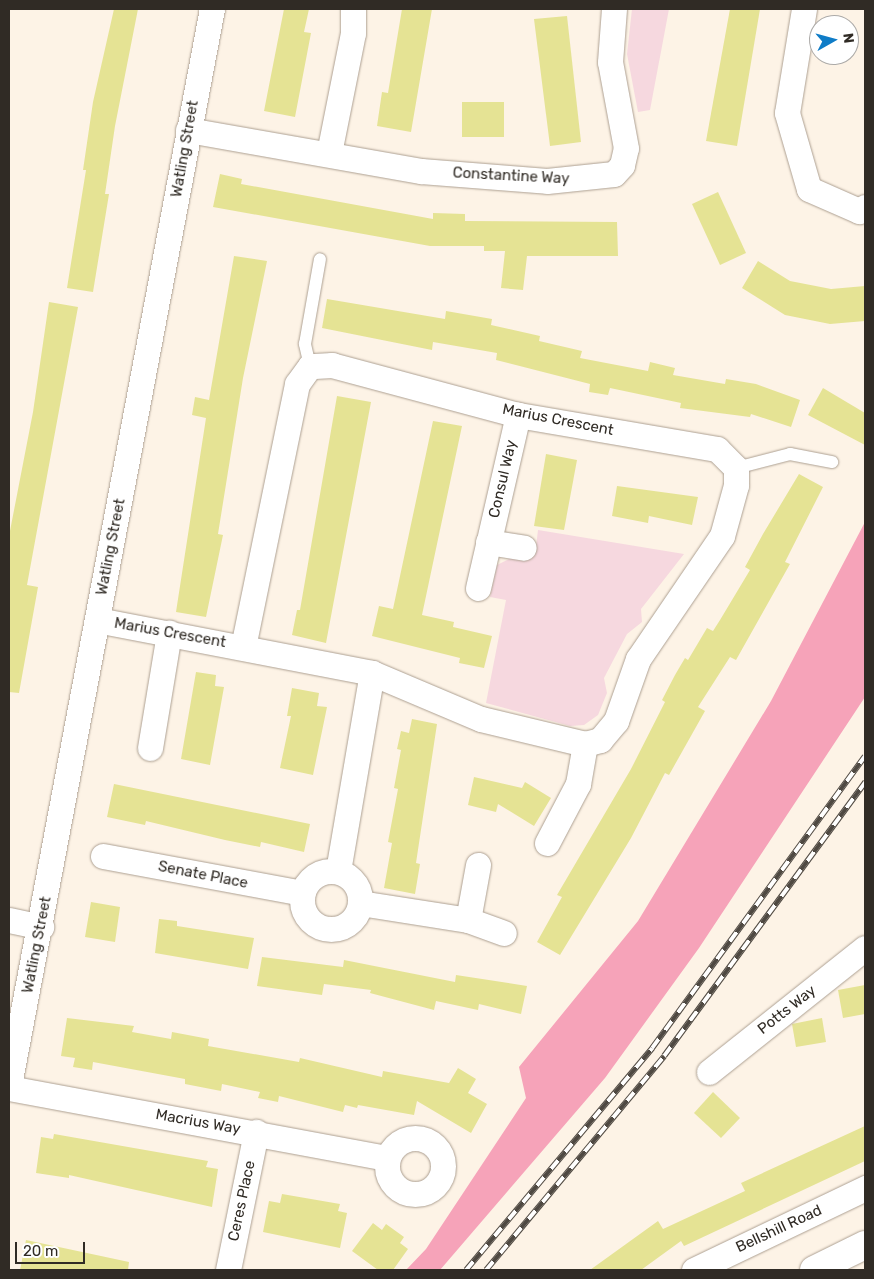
<!DOCTYPE html>
<style>
body{margin:0}
#map{position:relative;width:874px;height:1279px;overflow:hidden;background:#fdf3e6;font-family:Rubik,sans-serif}
div>[style]{position:absolute}
.green>*{inset:0;background:#f6d8df}
.forest>*{inset:0;background:#f6a3b9}
.building>*{inset:0;background:#e5e394}
.roads{filter:drop-shadow(0 0 1px #ada092) drop-shadow(0 0 1px #ada092)}
.lane>*{height:12px;margin:-6px;padding:0 6px;transform-origin:6px;border-radius:6px;background:#fff}
.street>*{height:25px;margin:-12.5px;padding:0 12.5px;transform-origin:12.5px;border-radius:12.5px;background:#fff}
.street>.ring{margin:-12.5px;padding:0;box-sizing:content-box;background:none;border:25px solid #fff;border-radius:50%}
.primary>*{height:28px;margin:-14px;padding:0 14px;transform-origin:14px;border-radius:14px;background:#fff}
.rail>*{height:5.5px;margin-top:-2.75px;transform-origin:0;background:repeating-linear-gradient(90deg,#fff 0 11px,#4f4942 0 22px);box-sizing:border-box;border-block:1px solid #4f4942}
span{translate:-50% -50%;white-space:nowrap;text-align:center;line-height:1.15;-webkit-text-stroke:4px #fff;paint-order:stroke}
.street-label{font-size:15px;color:#302b25}
.frame{position:absolute;inset:0;border:10px solid #302b25;pointer-events:none}
.north{position:absolute;left:809px;top:15px;width:50px;height:50px;box-sizing:border-box;background:#fff;border:1px solid #acaaa8;border-radius:50%;rotate:83deg;font-size:14px;font-weight:700;line-height:20px;text-align:center;color:#302b25}
.north::after{content:'';display:block;margin:auto;width:18px;height:22px;background:#0f7cc7;clip-path:polygon(50% 0,100% 100%,50% 72%,0 100%)}
.scale{position:absolute;left:15px;top:1242px;width:70px;height:22px;box-sizing:border-box;border:2px solid #302b25;border-top:0;padding-left:6px;font-size:15px;line-height:18px;white-space:nowrap;color:#302b25;-webkit-text-stroke:4px #fff;paint-order:stroke}
</style>
<div id="map">
<div class="green">
<div style="clip-path:polygon(632px 9px,669px 9px,650px 110px,638px 112px,627px 54px)"></div>
<div style="clip-path:polygon(538px 530px,684px 554px,641px 609px,642px 622px,627px 634px,604px 678px,607px 693px,598px 715px,584px 725px,570px 726px,486px 703px,506px 600px,490px 597px,497px 565px,513px 557px,535px 555px)"></div>
</div>
<div class="forest">
<div style="clip-path:polygon(865px 522px,865px 697px,699px 948px,605px 1078px,440px 1270px,406px 1270px,426px 1249px,526px 1098px,519px 1067px,638px 921px,771px 701px)"></div>
</div>
<div class="building">
<div style="clip-path:polygon(114px 9px,138px 9px,115px 126px,105px 194px,109px 194px,93px 292px,67px 288px,86px 170px,83px 170px,93px 102px)"></div>
<div style="clip-path:polygon(284px 9px,309px 9px,304px 32px,311px 33px,295px 117px,264px 111px)"></div>
<div style="clip-path:polygon(402px 9px,432px 9px,411px 132px,377px 126px,382px 92px,388px 93px)"></div>
<div style="clip-path:polygon(730px 9px,760px 9px,737px 146px,706px 141px)"></div>
<div style="clip-path:polygon(567px 16px,581px 142px,550px 146px,534px 19px)"></div>
<div style="clip-path:polygon(462px 102px,504px 102px,504px 137px,462px 137px)"></div>
<div style="clip-path:polygon(220px 174px,242px 179px,241px 184px,433px 219px,433px 213px,465px 214px,465px 221px,617px 222px,618px 256px,527px 256px,523px 290px,501px 288px,505px 251px,484px 251px,484px 246px,430px 246px,213px 207px)"></div>
<div style="clip-path:polygon(718px 192px,746px 253px,720px 265px,692px 204px)"></div>
<div style="clip-path:polygon(234px 256px,267px 261px,243px 378px,218px 534px,223px 535px,206px 617px,176px 612px,206px 418px,192px 415px,195px 397px,209px 400px)"></div>
<div style="clip-path:polygon(758px 261px,790px 281px,831px 289px,865px 286px,865px 321px,830px 324px,785px 315px,742px 288px)"></div>
<div style="clip-path:polygon(327px 299px,445px 319px,446px 311px,492px 319px,491px 325px,540px 336px,539px 341px,582px 351px,580px 358px,648px 371px,650px 362px,675px 368px,673px 375px,725px 384px,726px 379px,756px 384px,800px 400px,791px 427px,751px 414px,750px 417px,680px 408px,681px 403px,610px 388px,608px 395px,589px 392px,590px 384px,496px 360px,497px 353px,433px 342px,432px 350px,322px 328px)"></div>
<div style="clip-path:polygon(49px 302px,78px 307px,27px 585px,38px 587px,19px 693px,9px 692px,9px 536px,33px 412px)"></div>
<div style="clip-path:polygon(823px 388px,865px 413px,865px 445px,808px 415px)"></div>
<div style="clip-path:polygon(337px 396px,371px 402px,326px 643px,292px 635px,297px 610px,300px 610px)"></div>
<div style="clip-path:polygon(433px 421px,462px 426px,422px 615px,454px 622px,453px 627px,492px 636px,484px 668px,459px 663px,460px 658px,372px 636px,379px 606px,393px 609px)"></div>
<div style="clip-path:polygon(546px 454px,577px 460px,564px 530px,534px 526px)"></div>
<div style="clip-path:polygon(799px 474px,823px 487px,785px 562px,790px 564px,736px 660px,730px 657px,698px 707px,705px 711px,669px 775px,665px 773px,631px 838px,560px 955px,537px 942px,562px 897px,557px 895px,631px 769px,665px 702px,662px 700px,675px 675px,685px 658px,688px 660px,707px 628px,713px 631px,720px 620px,750px 570px,745px 567px,763px 534px)"></div>
<div style="clip-path:polygon(617px 486px,698px 497px,692px 525px,649px 516px,648px 523px,612px 516px)"></div>
<div style="clip-path:polygon(196px 672px,216px 675px,215px 686px,224px 687px,210px 765px,181px 759px)"></div>
<div style="clip-path:polygon(292px 688px,319px 693px,317px 706px,327px 707px,313px 775px,280px 768px,291px 716px,287px 716px)"></div>
<div style="clip-path:polygon(412px 719px,437px 724px,416px 863px,420px 864px,415px 894px,384px 888px,392px 843px,388px 842px,398px 789px,394px 788px,401px 750px,397px 749px,401px 731px,409px 733px)"></div>
<div style="clip-path:polygon(474px 777px,522px 788px,525px 782px,551px 798px,534px 826px,498px 804px,496px 812px,468px 805px)"></div>
<div style="clip-path:polygon(114px 784px,310px 824px,304px 852px,261px 842px,260px 847px,225px 840px,146px 821px,145px 825px,107px 817px)"></div>
<div style="clip-path:polygon(91px 902px,120px 907px,115px 942px,85px 937px)"></div>
<div style="clip-path:polygon(159px 919px,177px 921px,177px 926px,254px 938px,248px 969px,155px 953px)"></div>
<div style="clip-path:polygon(262px 957px,343px 967px,344px 960px,455px 982px,456px 975px,527px 986px,521px 1014px,479px 1004px,478px 1010px,436px 1001px,434px 1010px,370px 993px,371px 990px,324px 984px,322px 995px,257px 986px)"></div>
<div style="clip-path:polygon(865px 985px,865px 1014px,843px 1018px,838px 990px)"></div>
<div style="clip-path:polygon(67px 1018px,134px 1026px,132px 1032px,171px 1039px,172px 1032px,209px 1039px,208px 1046px,299px 1062px,300px 1058px,382px 1077px,383px 1071px,449px 1083px,458px 1068px,476px 1079px,468px 1093px,487px 1104px,471px 1133px,417px 1101px,414px 1115px,358px 1105px,357px 1108px,345px 1105px,343px 1112px,279px 1096px,278px 1102px,258px 1098px,260px 1092px,222px 1084px,221px 1091px,185px 1084px,185px 1079px,93px 1062px,92px 1070px,73px 1067px,75px 1058px,61px 1056px)"></div>
<div style="clip-path:polygon(822px 1018px,826px 1042px,796px 1047px,792px 1024px)"></div>
<div style="clip-path:polygon(713px 1092px,740px 1118px,721px 1138px,694px 1113px)"></div>
<div style="clip-path:polygon(865px 1126px,865px 1161px,684px 1246px,681px 1241px,641px 1270px,590px 1270px,658px 1221px,663px 1229px,745px 1191px,741px 1183px)"></div>
<div style="clip-path:polygon(54px 1134px,208px 1161px,206px 1167px,218px 1169px,212px 1207px,69px 1175px,69px 1178px,36px 1173px,41px 1137px,53px 1139px)"></div>
<div style="clip-path:polygon(282px 1194px,340px 1204px,338px 1211px,347px 1213px,340px 1248px,263px 1232px,269px 1201px,280px 1203px)"></div>
<div style="clip-path:polygon(373px 1223px,382px 1230px,386px 1224px,404px 1237px,400px 1243px,408px 1249px,393px 1270px,378px 1270px,352px 1251px)"></div>
<div style="clip-path:polygon(26px 1240px,129px 1262px,128px 1270px,20px 1270px)"></div>
</div>
<div class="roads">
<div class="lane">
<div style="left:310px;top:366px;width:23px;rotate:-103deg"></div>
<div style="left:305px;top:344px;width:86px;rotate:-80deg"></div>
<div style="left:736px;top:468px;width:56px;rotate:-14.5deg"></div>
<div style="left:790px;top:454px;width:43px;rotate:10.8deg"></div>
</div>
<div class="street">
<div style="left:804px;top:9px;width:105px;rotate:99.3deg"></div>
<div style="left:787px;top:113px;width:79px;rotate:73.9deg"></div>
<div style="left:809px;top:189px;width:55px;rotate:23.7deg"></div>
<div style="left:859px;top:211px;width:7px;rotate:-34deg"></div>
<div style="left:188px;top:130px;width:237px;rotate:10deg"></div>
<div style="left:421px;top:171px;width:126px;rotate:4.5deg"></div>
<div style="left:547px;top:181px;width:67px;rotate:-6deg"></div>
<div style="left:614px;top:174px;width:12px;rotate:-48deg"></div>
<div style="left:622px;top:165px;width:17px;rotate:-77deg"></div>
<div style="left:626px;top:148px;width:87px;rotate:-100.5deg"></div>
<div style="left:610px;top:62px;width:53px;rotate:-85.7deg"></div>
<div style="left:329px;top:153px;width:122px;rotate:-78.7deg"></div>
<div style="left:353px;top:33px;width:24px;rotate:-90deg"></div>
<div style="left:488px;top:542px;width:36px;rotate:9deg"></div>
<div style="left:478px;top:588px;width:178px;rotate:-77deg"></div>
<div style="left:97px;top:620px;width:280px;rotate:10.9deg"></div>
<div style="left:372px;top:673px;width:118px;rotate:22.9deg"></div>
<div style="left:481px;top:719px;width:107px;rotate:13.5deg"></div>
<div style="left:585px;top:744px;width:16px;rotate:-15deg"></div>
<div style="left:600px;top:740px;width:25px;rotate:-50deg"></div>
<div style="left:616px;top:721px;width:66px;rotate:-70.5deg"></div>
<div style="left:638px;top:659px;width:149px;rotate:-55.7deg"></div>
<div style="left:722px;top:536px;width:53px;rotate:-74.6deg"></div>
<div style="left:736px;top:485px;width:17px;rotate:-90deg"></div>
<div style="left:736px;top:468px;width:27px;rotate:-135deg"></div>
<div style="left:717px;top:449px;width:202px;rotate:-170.3deg"></div>
<div style="left:518px;top:415px;width:193px;rotate:-165deg"></div>
<div style="left:332px;top:365px;width:22px;rotate:177deg"></div>
<div style="left:310px;top:366px;width:22px;rotate:126deg"></div>
<div style="left:297px;top:384px;width:268px;rotate:101.6deg"></div>
<div style="left:150px;top:748px;width:117px;rotate:-80.6deg"></div>
<div style="left:547px;top:843px;width:67px;rotate:-62.3deg"></div>
<div style="left:578px;top:784px;width:41px;rotate:-80.1deg"></div>
<div style="left:103px;top:856px;width:203px;rotate:10.5deg"></div>
<div class="ring" style="left:302px;top:871px;width:33px;height:33px"></div>
<div style="left:338px;top:871px;width:201px;rotate:-80.3deg"></div>
<div style="left:360px;top:903px;width:109px;rotate:8.9deg"></div>
<div style="left:468px;top:920px;width:38px;rotate:20deg"></div>
<div style="left:9px;top:920px;width:33px;rotate:12deg"></div>
<div style="left:468px;top:920px;width:56px;rotate:-79.7deg"></div>
<div style="left:709px;top:1072px;width:199px;rotate:-38.5deg"></div>
<div style="left:9px;top:1085px;width:1095px;rotate:-79.32deg"></div>
<div style="left:9px;top:1088px;width:385px;rotate:10.5deg"></div>
<div class="ring" style="left:387px;top:1138px;width:31px;height:31px"></div>
<div style="left:228px;top:1270px;width:141px;rotate:-78.5deg"></div>
<div style="left:694px;top:1270px;width:190px;rotate:-25.6deg"></div>
</div>
<div class="primary">
<div style="left:814px;top:1270px;width:57px;rotate:-26.1deg"></div>
</div>
</div>
<div class="rail">
<div style="left:466px;top:1270px;width:290px;rotate:-50deg"></div>
<div style="left:652px;top:1048px;width:361px;rotate:-53.9deg"></div>
<div style="left:486px;top:1270px;width:278px;rotate:-50.2deg"></div>
<div style="left:664px;top:1056px;width:340px;rotate:-53.7deg"></div>
</div>
<div class="street-label">
<span style="left:185px;top:149px;rotate:-80deg">Watling Street</span>
<span style="left:511px;top:176px;rotate:3deg">Constantine Way</span>
<span style="left:558px;top:420px;rotate:11deg">Marius Crescent</span>
<span style="left:503px;top:479px;rotate:-77deg">Consul Way</span>
<span style="left:111px;top:547px;rotate:-79deg">Watling Street</span>
<span style="left:170px;top:633px;rotate:10deg">Marius Crescent</span>
<span style="left:203px;top:875px;rotate:11deg">Senate Place</span>
<span style="left:37px;top:945px;rotate:-79deg">Watling Street</span>
<span style="left:787px;top:1010px;rotate:-38deg">Potts Way</span>
<span style="left:198px;top:1122px;rotate:10deg">Macrius Way</span>
<span style="left:242px;top:1201px;rotate:-78deg">Ceres Place</span>
<span style="left:779px;top:1229px;rotate:-25deg">Bellshill Road</span>
</div>
<div class="frame"></div>
<div class="north">N</div>
<div class="scale">20 m</div>
</div>
